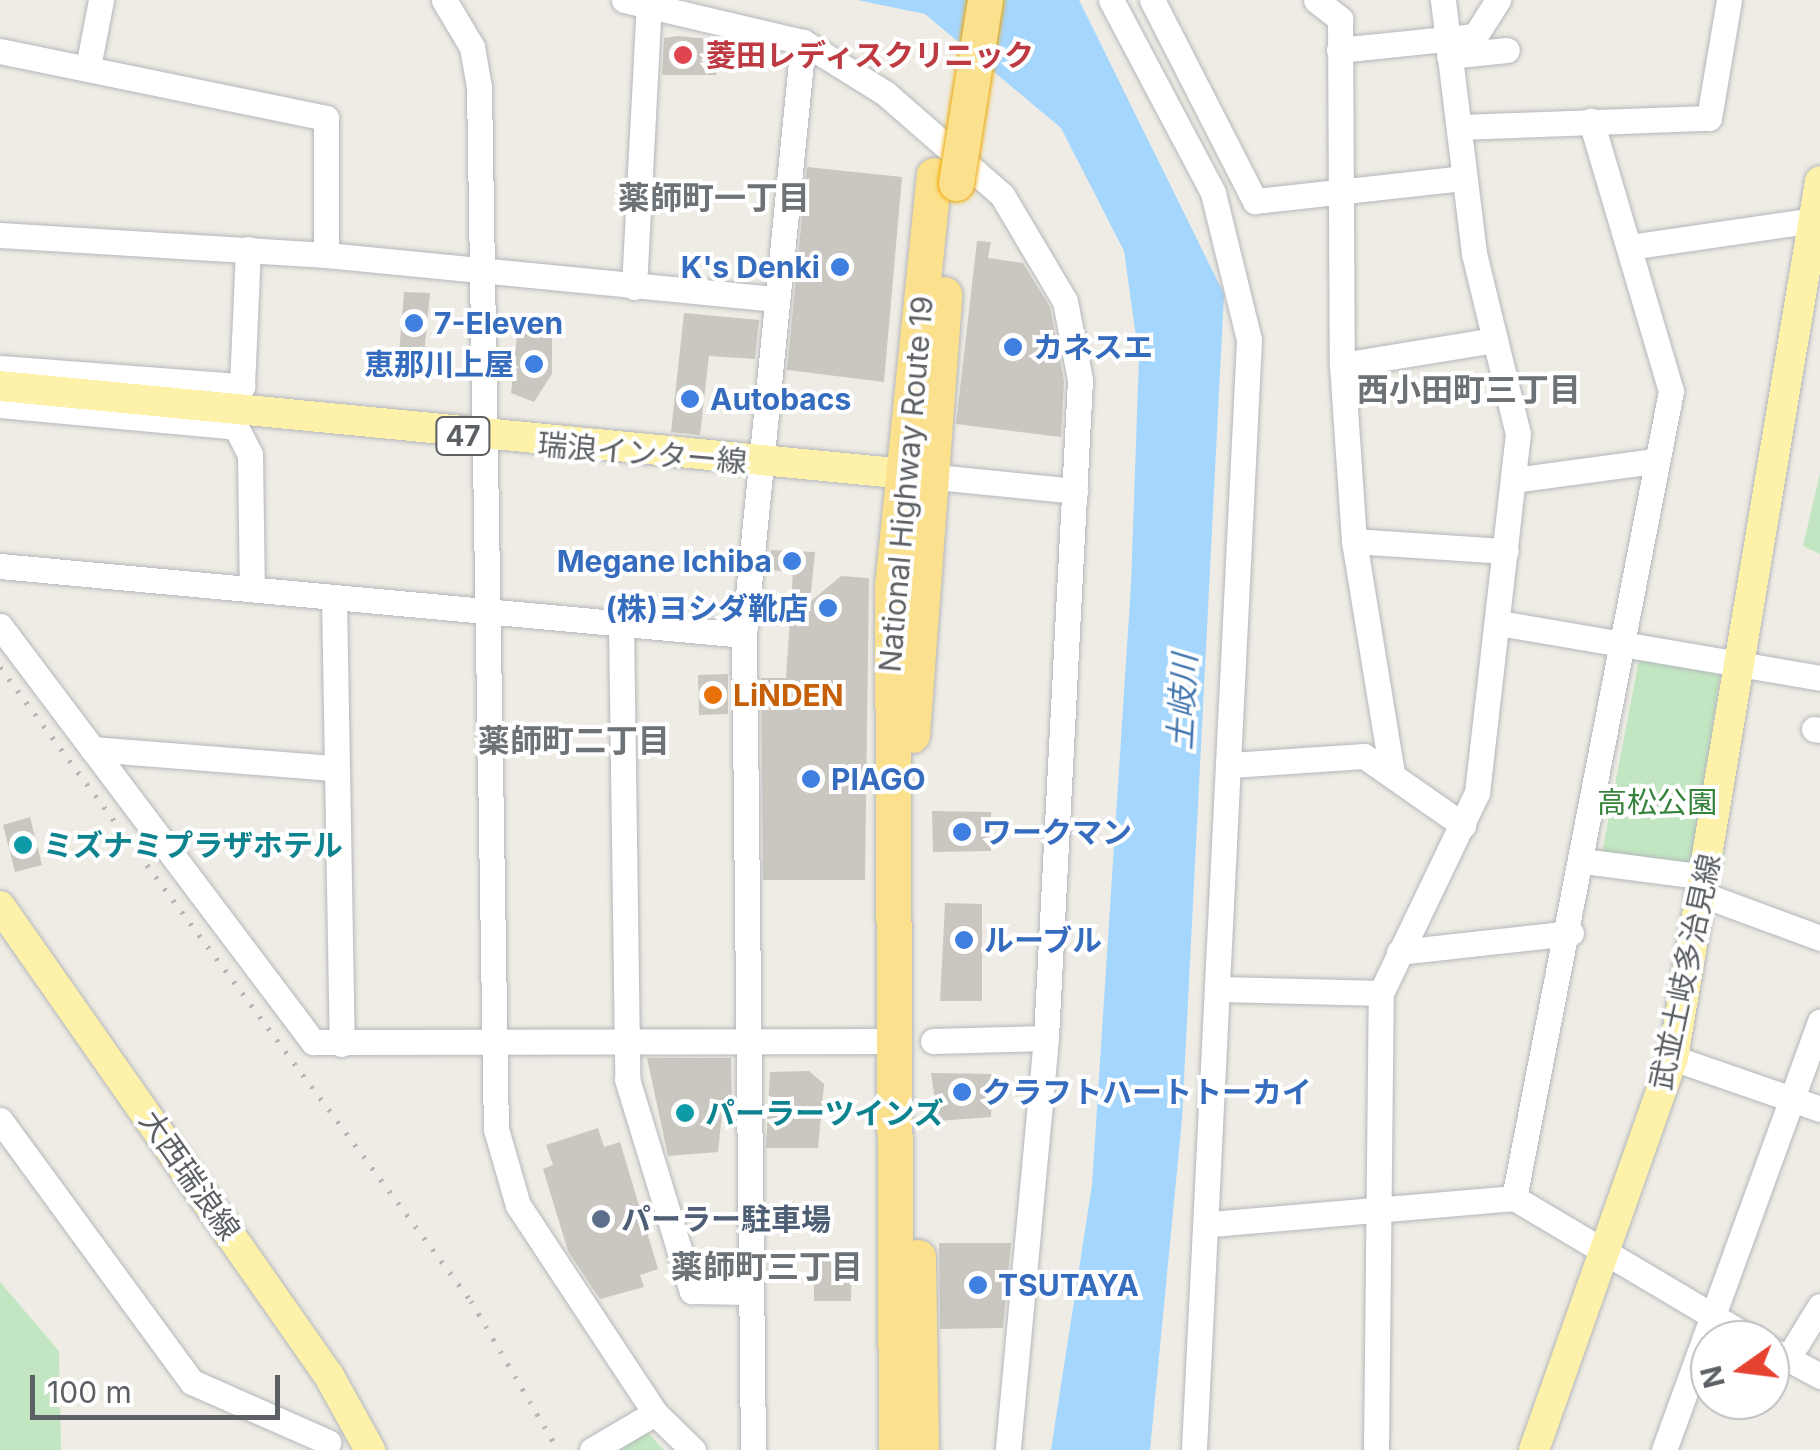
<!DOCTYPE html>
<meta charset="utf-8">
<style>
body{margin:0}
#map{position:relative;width:1820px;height:1450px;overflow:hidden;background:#eeece4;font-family:Inter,"Noto Sans JP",sans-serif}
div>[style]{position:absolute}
.green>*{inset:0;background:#c1e6c1}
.water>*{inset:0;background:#a5d6fe}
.building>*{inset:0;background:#cac7c1}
.roads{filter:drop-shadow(0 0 2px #b4b7bb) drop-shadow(0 0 2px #b4b7bb)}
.minor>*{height:25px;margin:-12.5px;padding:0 12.5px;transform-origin:12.5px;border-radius:12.5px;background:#fff}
.major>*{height:30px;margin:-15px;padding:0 15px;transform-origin:15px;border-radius:15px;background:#fef1aa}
.highway>*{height:35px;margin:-17.5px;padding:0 17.5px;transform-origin:17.5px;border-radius:17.5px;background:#fbe18e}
.rail>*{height:5px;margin-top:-2.5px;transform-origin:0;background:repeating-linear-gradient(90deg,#b3b4b4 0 2.5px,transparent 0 14.5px)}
.bridges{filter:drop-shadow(0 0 2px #efa804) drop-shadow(0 0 2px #efa804)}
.highway-bridge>*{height:35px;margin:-17.5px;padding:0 17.5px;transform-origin:17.5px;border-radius:17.5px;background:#fbe18e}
.dots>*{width:28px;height:28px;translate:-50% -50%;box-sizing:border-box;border:5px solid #fff;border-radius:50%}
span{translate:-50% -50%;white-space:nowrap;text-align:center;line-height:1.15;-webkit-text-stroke:8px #fff;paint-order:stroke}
.shield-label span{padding:2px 8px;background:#fff;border:2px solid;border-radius:8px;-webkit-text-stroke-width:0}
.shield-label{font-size:28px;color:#5c6064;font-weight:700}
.health-label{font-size:30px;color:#be3a42;font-weight:700}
.left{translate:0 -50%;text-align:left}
.shop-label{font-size:30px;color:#366cbe;font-weight:700}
.right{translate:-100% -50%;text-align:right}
.street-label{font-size:30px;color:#5c6064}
.food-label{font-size:30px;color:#c56008;font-weight:700}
.park-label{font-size:30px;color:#35823a}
.culture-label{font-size:30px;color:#0d838f;font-weight:700}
.service-label{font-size:30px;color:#4e5e75;font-weight:700}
.neighbourhood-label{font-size:32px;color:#6d7276;font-weight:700}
.water-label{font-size:32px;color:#4276af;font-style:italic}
.north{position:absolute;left:1690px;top:1320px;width:100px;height:100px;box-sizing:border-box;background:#fff;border:2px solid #bebfc1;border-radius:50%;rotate:256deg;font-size:28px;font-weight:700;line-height:40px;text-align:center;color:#5c6064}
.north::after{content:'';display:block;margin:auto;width:35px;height:45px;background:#e64232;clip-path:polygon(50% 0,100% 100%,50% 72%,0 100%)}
.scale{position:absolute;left:30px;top:1375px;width:250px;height:45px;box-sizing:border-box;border:5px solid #5c6064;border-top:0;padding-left:12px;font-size:30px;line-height:35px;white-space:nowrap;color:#5c6064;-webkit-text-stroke:8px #fff;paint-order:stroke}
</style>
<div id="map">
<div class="green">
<div style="clip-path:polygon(1820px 473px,1820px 554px,1803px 546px)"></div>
<div style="clip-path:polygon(1640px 654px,1721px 671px,1692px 866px,1602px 853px)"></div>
<div style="clip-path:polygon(0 1282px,59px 1351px,61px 1450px,0 1450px)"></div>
<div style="clip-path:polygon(642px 1426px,664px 1450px,603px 1450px)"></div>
</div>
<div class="water">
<div style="clip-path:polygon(857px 0,1079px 0,1224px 294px,1182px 1119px,1150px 1450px,1051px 1450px,1092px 1185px,1131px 585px,1139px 358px,1124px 251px,1061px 128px,925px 14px)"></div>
</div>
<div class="building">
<div style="clip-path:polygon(678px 36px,719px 40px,716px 75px,662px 75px,664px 38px)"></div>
<div style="clip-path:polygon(807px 167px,902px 177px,884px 382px,787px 370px)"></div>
<div style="clip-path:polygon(977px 241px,991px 242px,988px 258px,1023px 263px,1050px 307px,1064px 381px,1061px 437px,956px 424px)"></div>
<div style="clip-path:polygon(404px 292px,430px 293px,424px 355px,399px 354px)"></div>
<div style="clip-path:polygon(684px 313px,759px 320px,755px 359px,709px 356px,700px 435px,671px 432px)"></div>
<div style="clip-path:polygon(518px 327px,552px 331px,552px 374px,534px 402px,511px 393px)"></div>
<div style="clip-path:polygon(771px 550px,815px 552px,810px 602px,841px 576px,869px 578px,865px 880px,763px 880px,761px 678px,786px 678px,793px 572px,769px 570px)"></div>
<div style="clip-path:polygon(728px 674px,728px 714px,699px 715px,698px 675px)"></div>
<div style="clip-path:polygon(932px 811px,991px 812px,991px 851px,933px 852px)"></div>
<div style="clip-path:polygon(30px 817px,42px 865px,15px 872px,3px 825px)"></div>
<div style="clip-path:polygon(945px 903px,982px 904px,982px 1001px,940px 1001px)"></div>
<div style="clip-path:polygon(647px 1058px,731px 1058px,732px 1105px,723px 1105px,718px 1152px,668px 1156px)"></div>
<div style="clip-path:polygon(809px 1071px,824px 1084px,818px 1148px,766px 1148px,770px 1072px)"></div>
<div style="clip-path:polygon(931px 1073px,992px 1074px,991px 1117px,938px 1121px)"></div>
<div style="clip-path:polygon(598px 1128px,604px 1147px,620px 1142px,658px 1269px,640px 1275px,644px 1287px,600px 1299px,568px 1251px,543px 1169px,553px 1165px,546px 1145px)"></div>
<div style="clip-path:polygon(939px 1243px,1011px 1243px,1003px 1328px,940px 1329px)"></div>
<div style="clip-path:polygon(852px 1259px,851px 1301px,814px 1301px,814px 1260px)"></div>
</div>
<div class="roads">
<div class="minor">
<div style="left:444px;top:0;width:55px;rotate:59.2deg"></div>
<div style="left:472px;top:47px;width:41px;rotate:80.1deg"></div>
<div style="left:479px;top:87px;width:1042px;rotate:89.07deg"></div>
<div style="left:496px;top:1129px;width:79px;rotate:73.9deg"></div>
<div style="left:518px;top:1205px;width:249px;rotate:56.6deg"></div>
<div style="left:655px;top:1413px;width:53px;rotate:44.2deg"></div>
<div style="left:624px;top:0;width:184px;rotate:13.2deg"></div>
<div style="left:803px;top:42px;width:97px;rotate:31.9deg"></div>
<div style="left:885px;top:93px;width:155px;rotate:41.1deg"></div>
<div style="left:1002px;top:195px;width:123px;rotate:59.3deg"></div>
<div style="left:1065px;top:301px;width:80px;rotate:79.2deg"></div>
<div style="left:1080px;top:380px;width:659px;rotate:92.96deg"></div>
<div style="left:1046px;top:1038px;width:414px;rotate:95.3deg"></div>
<div style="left:1111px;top:0;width:218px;rotate:62.1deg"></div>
<div style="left:1213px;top:193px;width:151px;rotate:76.2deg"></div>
<div style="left:1249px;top:340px;width:1111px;rotate:92.84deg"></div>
<div style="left:1152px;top:0;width:226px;rotate:62.9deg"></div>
<div style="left:1255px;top:201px;width:210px;rotate:-6.3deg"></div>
<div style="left:1316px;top:0;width:31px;rotate:38deg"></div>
<div style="left:1340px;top:19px;width:346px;rotate:89.7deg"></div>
<div style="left:1342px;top:365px;width:176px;rotate:86.1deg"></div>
<div style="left:1354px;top:541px;width:234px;rotate:80.7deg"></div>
<div style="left:1339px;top:50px;width:137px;rotate:-5.9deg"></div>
<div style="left:1475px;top:36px;width:43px;rotate:-57.4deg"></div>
<div style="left:0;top:51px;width:333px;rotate:11.6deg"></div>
<div style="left:326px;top:118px;width:137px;rotate:90deg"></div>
<div style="left:1449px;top:56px;width:58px;rotate:-5.9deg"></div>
<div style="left:88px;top:67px;width:68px;rotate:-79deg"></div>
<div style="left:1459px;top:127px;width:250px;rotate:-2.1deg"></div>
<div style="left:1709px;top:118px;width:120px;rotate:-80.4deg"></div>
<div style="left:0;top:235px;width:327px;rotate:3.5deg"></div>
<div style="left:326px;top:255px;width:453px;rotate:5.6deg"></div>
<div style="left:1629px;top:247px;width:193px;rotate:-8.3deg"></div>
<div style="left:634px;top:287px;width:282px;rotate:-87deg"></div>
<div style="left:1342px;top:365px;width:155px;rotate:-9.3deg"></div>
<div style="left:0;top:368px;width:243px;rotate:4.3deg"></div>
<div style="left:242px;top:386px;width:137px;rotate:-87.5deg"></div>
<div style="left:0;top:405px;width:237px;rotate:5.3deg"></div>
<div style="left:236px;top:427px;width:30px;rotate:63deg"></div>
<div style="left:250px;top:454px;width:135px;rotate:89.2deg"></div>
<div style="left:926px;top:476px;width:150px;rotate:5.7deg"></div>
<div style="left:1514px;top:480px;width:141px;rotate:-7.7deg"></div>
<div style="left:1354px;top:541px;width:152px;rotate:3.8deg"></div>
<div style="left:0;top:566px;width:747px;rotate:5.3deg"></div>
<div style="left:334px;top:597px;width:447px;rotate:89deg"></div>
<div style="left:621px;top:623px;width:456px;rotate:89.2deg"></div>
<div style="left:627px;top:1079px;width:222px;rotate:73deg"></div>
<div style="left:692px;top:1291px;width:58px;rotate:1deg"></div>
<div style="left:1499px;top:623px;width:326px;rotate:9.7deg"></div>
<div style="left:0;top:626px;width:521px;rotate:53.04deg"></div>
<div style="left:313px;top:1042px;width:562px;rotate:-0.1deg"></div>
<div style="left:1814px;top:729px;width:6px;rotate:9deg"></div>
<div style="left:92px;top:749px;width:245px;rotate:4.5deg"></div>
<div style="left:1231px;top:765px;width:133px;rotate:-3.9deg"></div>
<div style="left:1364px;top:756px;width:121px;rotate:34.9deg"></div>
<div style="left:1583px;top:861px;width:124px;rotate:7.4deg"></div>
<div style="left:1704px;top:895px;width:124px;rotate:20.3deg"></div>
<div style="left:1399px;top:952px;width:173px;rotate:-6.3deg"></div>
<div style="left:1222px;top:989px;width:159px;rotate:1.4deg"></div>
<div style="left:933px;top:1041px;width:113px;rotate:-1.5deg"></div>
<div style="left:1673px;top:1058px;width:156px;rotate:19.1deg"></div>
<div style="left:0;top:1120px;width:325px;rotate:53.8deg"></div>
<div style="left:192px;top:1382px;width:149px;rotate:23.8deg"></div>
<div style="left:1514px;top:1198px;width:822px;rotate:-78.99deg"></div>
<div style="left:1671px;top:391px;width:282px;rotate:-106.5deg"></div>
<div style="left:1212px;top:1224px;width:303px;rotate:-4.9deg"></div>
<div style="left:1514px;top:1198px;width:278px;rotate:30.7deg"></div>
<div style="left:1770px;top:1349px;width:57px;rotate:28.4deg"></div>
<div style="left:1788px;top:1358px;width:61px;rotate:-58.4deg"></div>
<div style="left:592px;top:1450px;width:73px;rotate:-30.4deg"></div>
<div style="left:753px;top:1450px;width:815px;rotate:-90.63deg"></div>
<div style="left:744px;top:635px;width:596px;rotate:-84.32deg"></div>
<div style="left:1376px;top:1450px;width:457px;rotate:-89.4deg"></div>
<div style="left:1381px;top:993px;width:222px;rotate:-64.4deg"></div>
<div style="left:1477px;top:793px;width:361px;rotate:-83.5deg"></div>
<div style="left:1518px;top:434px;width:186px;rotate:-103.7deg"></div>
<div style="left:1474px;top:253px;width:255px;rotate:-97deg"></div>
<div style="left:1664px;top:1450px;width:456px;rotate:-70deg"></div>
</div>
<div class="major">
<div style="left:0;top:386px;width:930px;rotate:5.55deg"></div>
<div style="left:0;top:906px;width:574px;rotate:55.01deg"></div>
<div style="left:329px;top:1376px;width:85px;rotate:61deg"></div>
<div style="left:1534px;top:1450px;width:416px;rotate:-70.5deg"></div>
<div style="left:1673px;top:1058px;width:889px;rotate:-80.48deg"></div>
</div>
<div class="highway">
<div style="left:912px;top:735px;width:442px;rotate:-85.8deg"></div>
<div style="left:918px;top:1257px;width:193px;rotate:89.1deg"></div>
<div style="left:896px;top:1450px;width:864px;rotate:-90.27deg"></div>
<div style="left:892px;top:586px;width:413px;rotate:-84.2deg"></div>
</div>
</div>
<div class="rail">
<div style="left:0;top:667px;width:790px;rotate:53.39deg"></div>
<div style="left:471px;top:1301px;width:173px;rotate:59.7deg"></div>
</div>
<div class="bridges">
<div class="highway-bridge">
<div style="left:956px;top:183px;width:185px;rotate:-81deg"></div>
</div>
</div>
<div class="dots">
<div style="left:683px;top:55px;background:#e0444e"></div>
<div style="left:840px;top:267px;background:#3f7fe0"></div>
<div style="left:414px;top:323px;background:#3f7fe0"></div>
<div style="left:1013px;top:347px;background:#3f7fe0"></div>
<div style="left:534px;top:364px;background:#3f7fe0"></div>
<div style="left:690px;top:399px;background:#3f7fe0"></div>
<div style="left:792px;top:561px;background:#3f7fe0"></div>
<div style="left:828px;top:608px;background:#3f7fe0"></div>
<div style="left:713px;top:695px;background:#e8710a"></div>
<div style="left:811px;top:779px;background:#3f7fe0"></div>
<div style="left:962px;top:832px;background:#3f7fe0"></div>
<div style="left:23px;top:845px;background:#0f9aa8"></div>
<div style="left:964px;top:940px;background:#3f7fe0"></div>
<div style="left:962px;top:1092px;background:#3f7fe0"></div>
<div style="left:685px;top:1113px;background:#0f9aa8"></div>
<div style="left:601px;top:1219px;background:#5c6f8a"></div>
<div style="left:978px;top:1285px;background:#3f7fe0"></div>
</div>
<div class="shield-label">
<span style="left:463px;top:436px">47</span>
</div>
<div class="health-label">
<span class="left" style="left:706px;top:55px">菱田レディスクリニック</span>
</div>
<div class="shop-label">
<span class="right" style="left:820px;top:267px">K's Denki</span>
<span class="left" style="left:434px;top:323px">7-Eleven</span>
<span class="left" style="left:1033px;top:347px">カネスエ</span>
<span class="right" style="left:514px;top:364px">恵那川上屋</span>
<span class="left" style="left:710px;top:399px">Autobacs</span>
<span class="right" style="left:772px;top:561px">Megane Ichiba</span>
<span class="right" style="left:808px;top:608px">(株)ヨシダ靴店</span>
<span class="left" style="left:831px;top:779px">PIAGO</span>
<span class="left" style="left:982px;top:832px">ワークマン</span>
<span class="left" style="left:984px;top:940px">ルーブル</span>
<span class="left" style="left:982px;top:1092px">クラフトハートトーカイ</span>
<span class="left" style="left:998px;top:1285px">TSUTAYA</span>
</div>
<div class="street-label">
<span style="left:642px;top:453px;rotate:5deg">瑞浪インター線</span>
<span style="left:906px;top:484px;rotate:-85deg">National Highway Route 19</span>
<span style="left:1685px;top:972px;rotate:-78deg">武並土岐多治見線</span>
<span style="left:190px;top:1175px;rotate:55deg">大西瑞浪線</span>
</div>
<div class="food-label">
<span class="left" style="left:733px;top:695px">LiNDEN</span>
</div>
<div class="park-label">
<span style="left:1657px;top:802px">高松公園</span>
</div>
<div class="culture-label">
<span class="left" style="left:43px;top:845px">ミズナミプラザホテル</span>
<span class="left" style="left:705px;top:1113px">パーラーツインズ</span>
</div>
<div class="service-label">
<span class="left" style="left:621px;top:1219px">パーラー駐車場</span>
</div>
<div class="neighbourhood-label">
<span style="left:714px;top:198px">薬師町一丁目</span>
<span style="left:1469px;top:390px">西小田町三丁目</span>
<span style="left:574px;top:741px">薬師町二丁目</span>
<span style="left:767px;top:1267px">薬師町三丁目</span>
</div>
<div class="water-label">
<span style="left:1183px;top:702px;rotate:-87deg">土岐川</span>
</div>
<div class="north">N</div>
<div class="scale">100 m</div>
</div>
